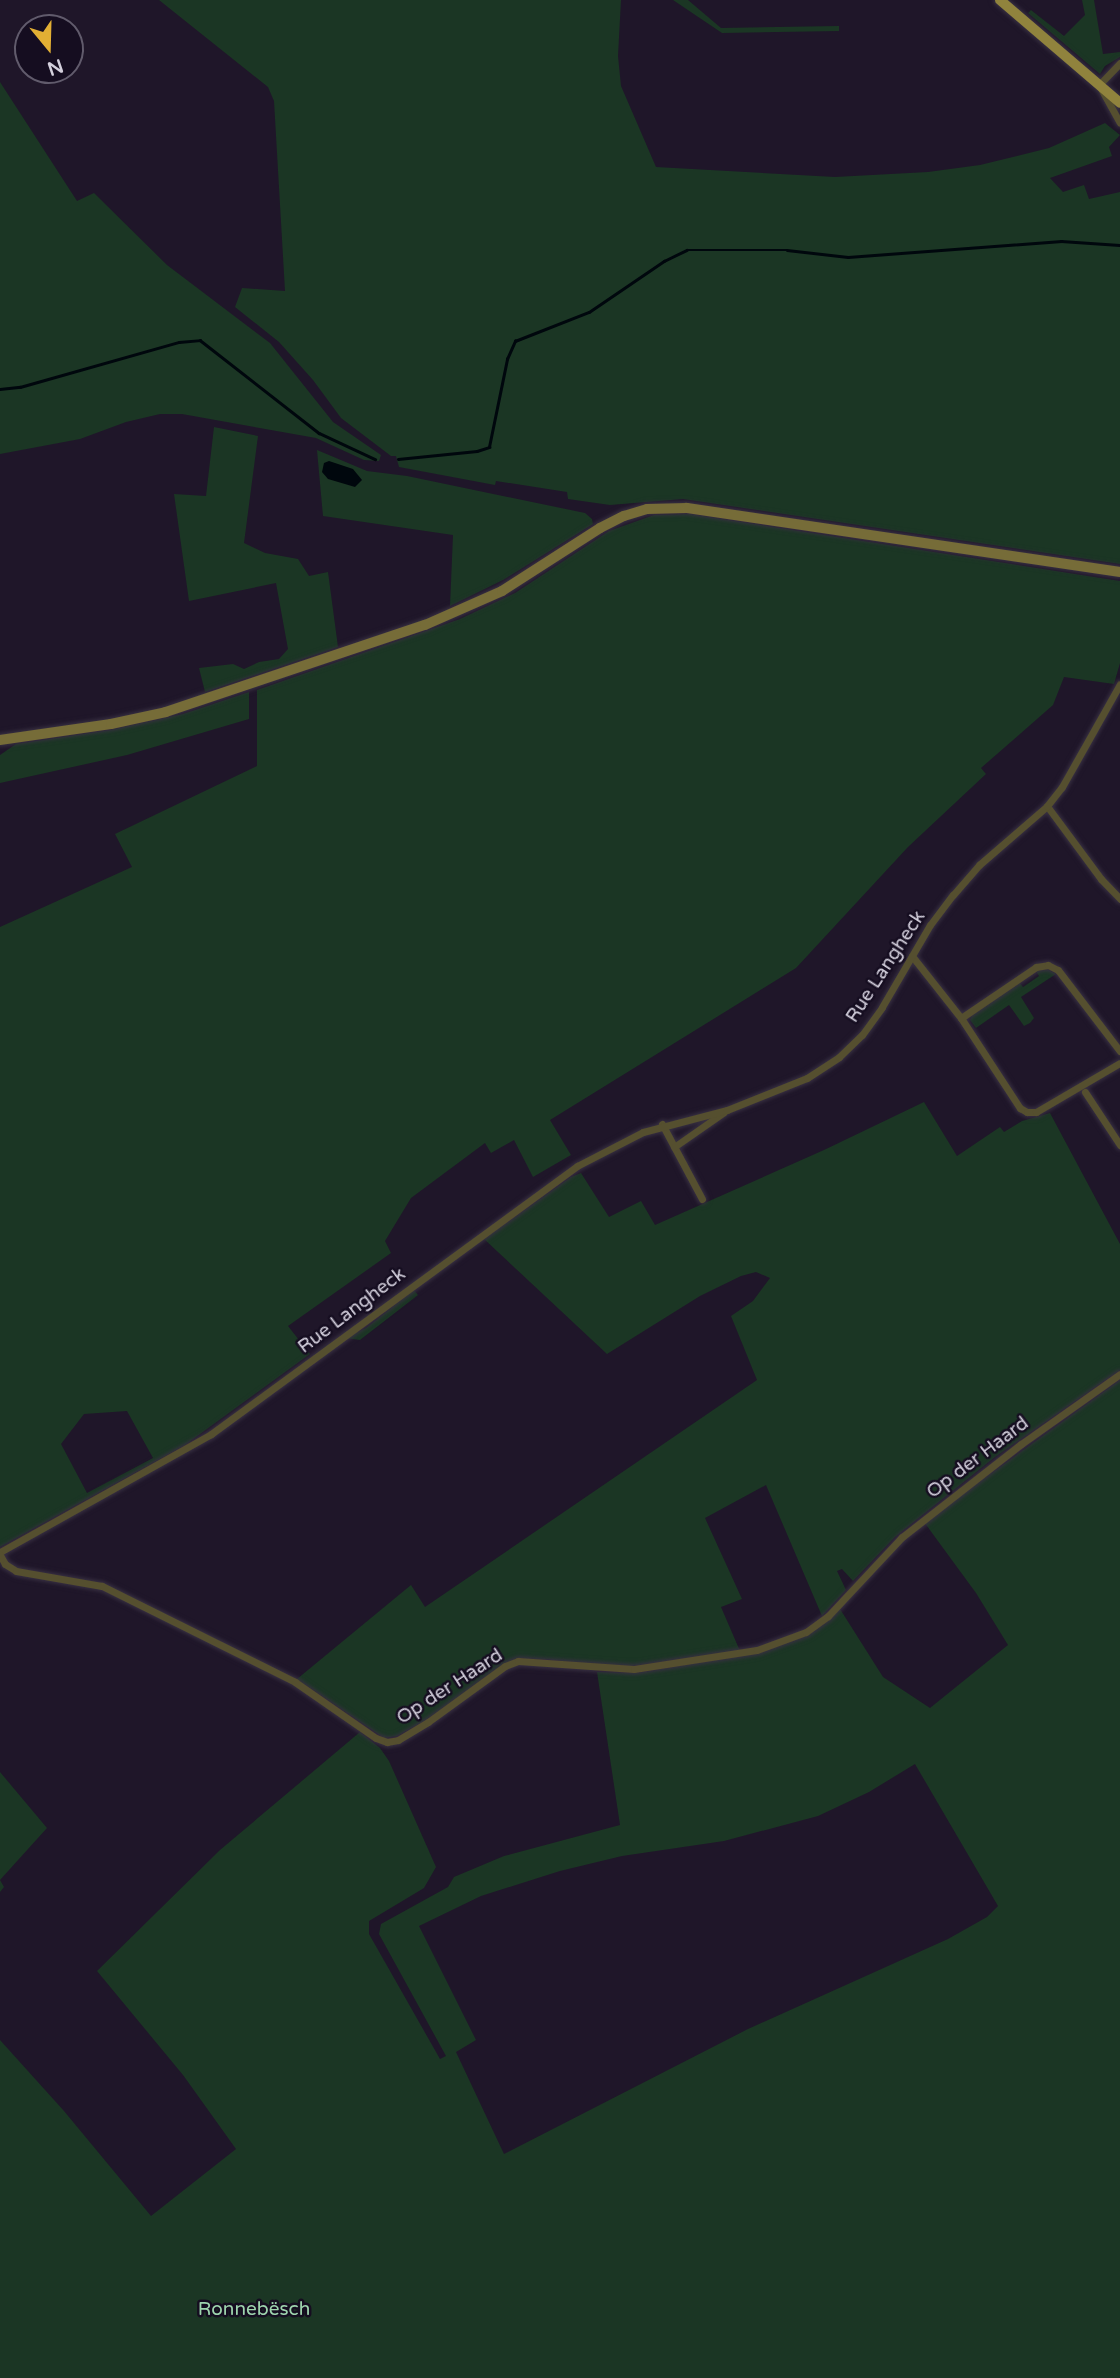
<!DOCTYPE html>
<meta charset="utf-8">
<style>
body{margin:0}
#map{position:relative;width:1120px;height:2378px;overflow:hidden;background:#1f1629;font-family:"Varela Round",sans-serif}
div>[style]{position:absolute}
.green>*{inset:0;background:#1b3624}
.water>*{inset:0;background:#00070d}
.stream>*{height:2.5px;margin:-1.25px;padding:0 1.25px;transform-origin:1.25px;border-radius:1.25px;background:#00070d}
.roads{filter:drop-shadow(0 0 2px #383042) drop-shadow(0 0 2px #383042)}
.minor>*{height:7px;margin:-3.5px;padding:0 3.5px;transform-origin:3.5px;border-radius:3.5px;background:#554f2f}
.secondary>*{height:10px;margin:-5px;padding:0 5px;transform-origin:5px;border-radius:5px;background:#766c38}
.primary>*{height:10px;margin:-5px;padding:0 5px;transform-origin:5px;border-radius:5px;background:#90833d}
span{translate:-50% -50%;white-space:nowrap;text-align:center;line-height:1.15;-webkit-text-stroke:5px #150d20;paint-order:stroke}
.street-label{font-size:19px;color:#d4d0dd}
.park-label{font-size:19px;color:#9ed5ae}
.north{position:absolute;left:14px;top:14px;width:70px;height:70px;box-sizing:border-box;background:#150d20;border:2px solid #615b6c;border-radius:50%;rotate:161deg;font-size:19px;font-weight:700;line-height:28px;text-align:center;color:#d4d0dd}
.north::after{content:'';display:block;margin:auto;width:24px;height:32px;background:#e2af34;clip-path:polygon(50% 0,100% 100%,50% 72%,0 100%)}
</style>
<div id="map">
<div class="green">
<div style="clip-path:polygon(159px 0,621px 0,618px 56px,621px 86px,656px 167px,835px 177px,928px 172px,980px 165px,1049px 148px,1105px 123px,1120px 135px,1109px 147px,1112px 156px,1050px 178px,1063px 192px,1084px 185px,1089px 199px,1120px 192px,1120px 564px,683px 499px,610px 505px,568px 499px,567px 492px,496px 481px,495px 485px,399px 467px,396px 456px,391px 456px,341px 418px,313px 380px,279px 342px,235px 307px,242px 288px,285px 291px,274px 101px,268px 87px)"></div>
<div style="clip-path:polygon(673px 0,688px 0,721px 28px,839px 26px,839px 31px,722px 33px)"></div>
<div style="clip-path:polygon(1082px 0,1094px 0,1103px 54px,1120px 52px,1120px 57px,1105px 66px,1100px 74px,1028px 13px,1031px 10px,1064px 36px,1085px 15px)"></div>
<div style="clip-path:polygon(0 82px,77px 201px,94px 193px,167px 265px,270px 343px,333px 422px,381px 455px,379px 461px,364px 460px,316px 438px,182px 414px,160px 414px,126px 422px,80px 439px,0 454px)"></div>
<div style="clip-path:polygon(214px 427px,258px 436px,244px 543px,265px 553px,298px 559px,309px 576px,328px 572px,338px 647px,205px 692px,199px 668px,233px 664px,244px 669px,259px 662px,279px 659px,288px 649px,276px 583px,189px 601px,174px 494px,206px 496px)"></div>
<div style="clip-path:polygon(317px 450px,367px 471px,407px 476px,585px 513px,592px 519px,593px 524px,503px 580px,450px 606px,453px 535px,323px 516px)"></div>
<div style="clip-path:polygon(evenodd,690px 514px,1120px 581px,1120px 663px,1114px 684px,1064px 677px,1053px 705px,981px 768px,986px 774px,908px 847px,796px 968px,550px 1120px,571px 1155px,533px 1177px,514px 1140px,491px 1153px,485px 1143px,411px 1198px,385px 1241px,391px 1253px,288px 1326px,310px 1354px,185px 1445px,0 1547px,0 927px,132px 867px,115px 834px,257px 766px,257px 690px,460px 619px,515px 593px,609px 531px,654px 515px,690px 514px,127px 1411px,153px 1458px,87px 1493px,61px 1444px,84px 1414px,127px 1411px)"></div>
<div style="clip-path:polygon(249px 692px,249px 719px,127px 755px,0 783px,0 755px,16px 744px,110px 730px,183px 714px)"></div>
<div style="clip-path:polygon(1047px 969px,1056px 974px,1021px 997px,1034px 1018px,1030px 1023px,1024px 1026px,1009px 1005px,976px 1028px,970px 1020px,972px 1015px,1019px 982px,1023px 987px,1039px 976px,1036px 971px)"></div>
<div style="clip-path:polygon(924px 1102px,957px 1156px,1000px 1127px,1004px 1132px,1022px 1121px,1050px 1113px,1120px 1244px,1120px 1370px,995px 1457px,895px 1537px,853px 1581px,842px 1569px,837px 1571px,846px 1590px,822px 1616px,766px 1485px,705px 1518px,742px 1599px,721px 1607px,740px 1651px,624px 1667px,543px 1659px,510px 1662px,426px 1720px,397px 1736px,384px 1738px,297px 1679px,411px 1585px,425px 1607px,757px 1380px,731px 1316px,753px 1301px,770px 1278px,756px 1272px,741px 1276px,700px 1296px,607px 1354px,484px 1239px,571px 1177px,581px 1173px,609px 1217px,641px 1201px,655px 1225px,824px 1150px)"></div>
<div style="clip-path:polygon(414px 1290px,418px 1295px,360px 1340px,345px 1338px,366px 1328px)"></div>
<div style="clip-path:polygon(evenodd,1120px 1380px,1120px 2378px,0 2378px,0 2040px,64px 2111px,151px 2216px,236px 2149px,183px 2075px,97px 1971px,220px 1850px,360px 1732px,380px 1748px,389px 1761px,436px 1867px,424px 1888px,369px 1921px,369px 1934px,440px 2059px,446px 2056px,379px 1934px,381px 1924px,448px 1887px,454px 1877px,504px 1856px,620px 1825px,597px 1672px,637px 1673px,750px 1654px,802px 1637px,823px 1625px,840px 1609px,883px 1677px,930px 1708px,1008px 1645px,976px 1593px,924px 1522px,1120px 1380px,915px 1764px,998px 1906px,987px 1917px,948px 1939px,748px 2029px,504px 2154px,456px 2052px,476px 2040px,419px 1926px,481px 1896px,560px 1871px,622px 1856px,724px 1841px,818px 1816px,869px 1792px,915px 1764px)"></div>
<div style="clip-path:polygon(0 1772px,47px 1828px,0 1880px,4px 1887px,0 1892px)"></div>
</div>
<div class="water">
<div style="clip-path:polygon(329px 461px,353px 469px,362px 480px,355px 487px,328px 479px,322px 472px,324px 463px)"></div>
</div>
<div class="stream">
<div style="left:0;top:389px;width:20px;rotate:-6deg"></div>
<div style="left:20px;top:387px;width:165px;rotate:-15.8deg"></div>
<div style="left:179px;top:342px;width:21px;rotate:-5deg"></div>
<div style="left:200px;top:340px;width:151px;rotate:38deg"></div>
<div style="left:319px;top:433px;width:62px;rotate:24.9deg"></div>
<div style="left:398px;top:459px;width:79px;rotate:-5.8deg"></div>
<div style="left:477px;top:451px;width:13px;rotate:-18deg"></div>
<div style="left:489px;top:447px;width:90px;rotate:-78.4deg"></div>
<div style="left:507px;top:359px;width:20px;rotate:-66deg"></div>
<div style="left:515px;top:341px;width:79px;rotate:-21.4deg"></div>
<div style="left:589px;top:312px;width:91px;rotate:-34.2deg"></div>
<div style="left:664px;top:261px;width:25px;rotate:-26deg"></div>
<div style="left:687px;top:250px;width:100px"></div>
<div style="left:787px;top:250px;width:61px;rotate:6.5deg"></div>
<div style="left:848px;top:257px;width:214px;rotate:-4.3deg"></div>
<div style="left:1061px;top:241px;width:59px;rotate:3.9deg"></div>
</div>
<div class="roads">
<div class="minor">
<div style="left:1120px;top:63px;width:30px;rotate:134deg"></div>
<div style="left:1099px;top:85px;width:43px;rotate:61.1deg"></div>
<div style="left:1047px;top:806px;width:91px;rotate:53.5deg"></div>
<div style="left:1101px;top:879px;width:28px;rotate:46deg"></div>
<div style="left:912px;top:956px;width:79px;rotate:51.7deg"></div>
<div style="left:961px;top:1018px;width:108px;rotate:56.8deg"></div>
<div style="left:1020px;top:1108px;width:8px;rotate:30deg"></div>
<div style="left:1027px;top:1112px;width:9px"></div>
<div style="left:1036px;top:1112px;width:97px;rotate:-30.3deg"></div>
<div style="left:961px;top:1018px;width:91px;rotate:-34.2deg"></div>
<div style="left:1036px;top:967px;width:12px;rotate:-9deg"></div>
<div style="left:1048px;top:965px;width:11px;rotate:27deg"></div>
<div style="left:1058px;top:970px;width:102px;rotate:52.6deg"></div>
<div style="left:1085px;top:1092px;width:64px;rotate:56.6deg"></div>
<div style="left:662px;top:1124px;width:85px;rotate:61.9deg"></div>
<div style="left:674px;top:1147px;width:61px;rotate:-35deg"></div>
<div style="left:0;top:1552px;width:242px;rotate:-29.2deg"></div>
<div style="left:211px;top:1434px;width:454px;rotate:-36.2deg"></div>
<div style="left:577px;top:1166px;width:74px;rotate:-27.3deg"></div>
<div style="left:643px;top:1132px;width:87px;rotate:-14.7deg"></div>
<div style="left:727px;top:1110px;width:86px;rotate:-21.8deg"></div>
<div style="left:807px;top:1078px;width:38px;rotate:-33deg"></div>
<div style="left:839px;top:1057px;width:32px;rotate:-44deg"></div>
<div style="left:862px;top:1035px;width:34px;rotate:-54deg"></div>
<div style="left:882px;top:1007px;width:95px;rotate:-59.7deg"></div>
<div style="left:930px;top:925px;width:38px;rotate:-53deg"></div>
<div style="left:953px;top:895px;width:40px;rotate:-49deg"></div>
<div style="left:979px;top:865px;width:90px;rotate:-40.9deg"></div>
<div style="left:1047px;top:806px;width:24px;rotate:-52deg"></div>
<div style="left:1062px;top:787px;width:118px;rotate:-60.6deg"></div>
<div style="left:0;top:1555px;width:10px;rotate:61deg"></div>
<div style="left:5px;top:1564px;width:13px;rotate:32deg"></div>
<div style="left:16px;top:1571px;width:87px;rotate:9.9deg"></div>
<div style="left:102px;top:1586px;width:216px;rotate:26.4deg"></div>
<div style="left:295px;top:1682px;width:98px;rotate:34.7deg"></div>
<div style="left:376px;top:1738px;width:12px;rotate:20deg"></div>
<div style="left:387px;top:1742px;width:11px;rotate:-10deg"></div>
<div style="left:398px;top:1740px;width:35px;rotate:-31deg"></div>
<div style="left:428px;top:1722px;width:95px;rotate:-36deg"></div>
<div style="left:505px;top:1666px;width:14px;rotate:-21deg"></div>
<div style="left:518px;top:1661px;width:116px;rotate:3.9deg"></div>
<div style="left:634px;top:1669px;width:124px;rotate:-8.8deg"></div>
<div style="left:757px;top:1650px;width:52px;rotate:-20.2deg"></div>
<div style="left:806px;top:1632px;width:27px;rotate:-36deg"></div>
<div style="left:828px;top:1616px;width:108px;rotate:-46.9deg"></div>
<div style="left:902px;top:1537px;width:151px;rotate:-38deg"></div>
<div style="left:1021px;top:1444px;width:121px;rotate:-35.3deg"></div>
</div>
<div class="secondary">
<div style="left:0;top:740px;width:112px;rotate:-8.2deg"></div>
<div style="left:111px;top:724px;width:56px;rotate:-12.3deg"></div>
<div style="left:166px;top:712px;width:273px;rotate:-18.6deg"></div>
<div style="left:425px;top:625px;width:84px;rotate:-23.8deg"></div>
<div style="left:502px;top:591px;width:117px;rotate:-32.7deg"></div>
<div style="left:600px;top:528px;width:27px;rotate:-27deg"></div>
<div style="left:624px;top:516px;width:24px;rotate:-17deg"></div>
<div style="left:647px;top:509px;width:40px;rotate:-1.4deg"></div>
<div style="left:687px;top:508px;width:438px;rotate:8.4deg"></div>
</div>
<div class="primary">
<div style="left:1000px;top:0;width:158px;rotate:40.6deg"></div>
</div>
</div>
<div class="street-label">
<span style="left:886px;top:967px;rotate:-57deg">Rue Langheck</span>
<span style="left:352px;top:1311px;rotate:-37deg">Rue Langheck</span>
<span style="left:978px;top:1458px;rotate:-37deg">Op der Haard</span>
<span style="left:450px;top:1687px;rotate:-33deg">Op der Haard</span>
</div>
<div class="park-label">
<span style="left:254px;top:2310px">Ronnebësch</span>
</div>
<div class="north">N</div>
</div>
